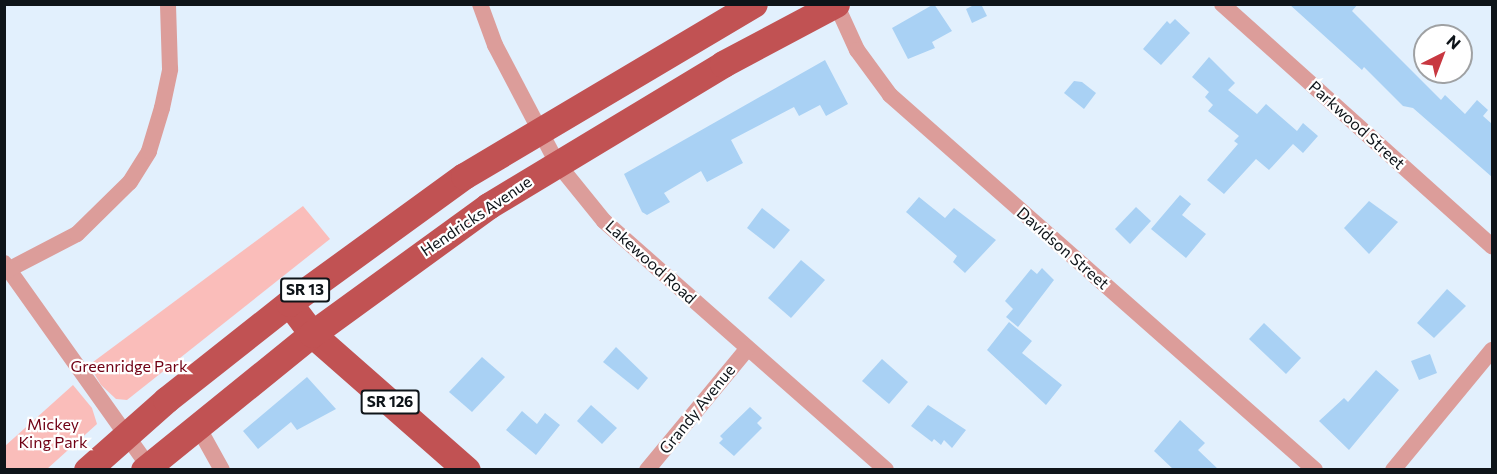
<!DOCTYPE html>
<style>
body{margin:0}
#map{position:relative;width:1497px;height:474px;overflow:hidden;background:#e2f0fd;font-family:Commissioner,sans-serif}
div>[style]{position:absolute}
.green>*{inset:0;background:#fabdba}
.building>*{inset:0;background:#a9d1f4}
.street>*{height:16px;margin:-8px;padding:0 8px;transform-origin:8px;border-radius:8px;background:#dc9d9a}
.primary>*{height:27px;margin:-13.5px;padding:0 13.5px;transform-origin:13.5px;border-radius:13.5px;background:#c15253}
span{translate:-50% -50%;white-space:nowrap;text-align:center;line-height:1.15;-webkit-text-stroke:4.5px #fff;paint-order:stroke}
.shield-label span{padding:2px 4px;background:#fff;border:2px solid;border-radius:4px;-webkit-text-stroke-width:0}
.shield-label{font-size:15px;color:#0e1419;font-weight:700}
.street-label{font-size:16px;color:#0e1419}
.park-label{font-size:16px;color:#700014}
.frame{position:absolute;inset:0;border:6px solid #0e1419;pointer-events:none}
.north{position:absolute;left:1413px;top:24px;width:60px;height:60px;box-sizing:border-box;background:#fff;border:2px solid #9fa1a3;border-radius:50%;rotate:42deg;font-size:16px;font-weight:700;line-height:24px;text-align:center;color:#0e1419}
.north::after{content:'';display:block;margin:auto;width:21px;height:27px;background:#c83841;clip-path:polygon(50% 0,100% 100%,50% 72%,0 100%)}
</style>
<div id="map">
<div class="green">
<div style="clip-path:polygon(303px 206px,330px 239px,127px 400px,116px 399px,101px 385px,89px 365px)"></div>
<div style="clip-path:polygon(73px 385px,92px 408px,97px 424px,47px 469px,5px 469px,5px 446px)"></div>
</div>
<div class="building">
<div style="clip-path:polygon(934px 4px,952px 31px,932px 42px,935px 48px,908px 59px,892px 28px)"></div>
<div style="clip-path:polygon(976px 4px,981px 4px,987px 16px,972px 23px,966px 9px)"></div>
<div style="clip-path:polygon(1289px 4px,1358px 4px,1352px 11px,1441px 100px,1445px 95px,1465px 114px,1477px 100px,1488px 110px,1483px 116px,1492px 124px,1492px 177px,1413px 108px,1403px 106px,1364px 67px,1362px 70px)"></div>
<div style="clip-path:polygon(1175px 19px,1190px 33px,1161px 65px,1143px 49px,1167px 21px,1170px 24px)"></div>
<div style="clip-path:polygon(1209px 57px,1235px 83px,1228px 90px,1257px 114px,1266px 104px,1297px 131px,1303px 123px,1318px 136px,1303px 153px,1293px 144px,1269px 170px,1256px 159px,1224px 194px,1207px 180px,1238px 144px,1234px 141px,1239px 136px,1208px 111px,1213px 105px,1205px 97px,1209px 92px,1192px 77px)"></div>
<div style="clip-path:polygon(825px 60px,848px 104px,826px 116px,820px 105px,799px 116px,794px 107px,731px 140px,743px 163px,707px 182px,701px 171px,664px 193px,670px 202px,647px 215px,642px 212px,624px 174px)"></div>
<div style="clip-path:polygon(1074px 81px,1082px 82px,1096px 93px,1084px 109px,1064px 93px)"></div>
<div style="clip-path:polygon(1180px 195px,1191px 204px,1182px 215px,1206px 234px,1186px 258px,1151px 229px)"></div>
<div style="clip-path:polygon(919px 197px,945px 218px,954px 208px,996px 240px,965px 273px,953px 262px,957px 256px,906px 212px)"></div>
<div style="clip-path:polygon(1369px 201px,1398px 222px,1369px 254px,1344px 228px)"></div>
<div style="clip-path:polygon(1136px 207px,1151px 221px,1130px 244px,1115px 229px)"></div>
<div style="clip-path:polygon(762px 208px,790px 230px,774px 249px,747px 228px)"></div>
<div style="clip-path:polygon(801px 260px,825px 280px,791px 318px,768px 298px)"></div>
<div style="clip-path:polygon(1042px 268px,1054px 280px,1018px 327px,1006px 317px,1013px 309px,1005px 301px,1031px 269px,1037px 274px)"></div>
<div style="clip-path:polygon(1447px 289px,1466px 306px,1434px 338px,1417px 323px)"></div>
<div style="clip-path:polygon(1009px 322px,1032px 341px,1022px 353px,1062px 385px,1046px 405px,987px 350px)"></div>
<div style="clip-path:polygon(1264px 323px,1301px 358px,1286px 374px,1249px 339px)"></div>
<div style="clip-path:polygon(616px 347px,648px 378px,638px 390px,603px 362px)"></div>
<div style="clip-path:polygon(1430px 354px,1437px 373px,1419px 380px,1411px 361px)"></div>
<div style="clip-path:polygon(482px 357px,505px 377px,472px 412px,449px 392px)"></div>
<div style="clip-path:polygon(882px 359px,908px 382px,889px 404px,862px 381px)"></div>
<div style="clip-path:polygon(1376px 370px,1399px 390px,1349px 450px,1319px 421px,1344px 398px,1348px 402px)"></div>
<div style="clip-path:polygon(307px 377px,336px 409px,297px 430px,291px 422px,258px 449px,243px 431px)"></div>
<div style="clip-path:polygon(591px 405px,617px 428px,602px 444px,577px 421px)"></div>
<div style="clip-path:polygon(928px 405px,966px 430px,952px 448px,944px 440px,941px 445px,934px 439px,932px 442px,911px 426px)"></div>
<div style="clip-path:polygon(750px 407px,762px 418px,757px 423px,762px 428px,734px 456px,719px 443px,723px 439px,720px 436px)"></div>
<div style="clip-path:polygon(522px 411px,537px 424px,545px 413px,560px 425px,536px 455px,506px 430px)"></div>
<div style="clip-path:polygon(1180px 420px,1205px 443px,1198px 450px,1219px 470px,1174px 470px,1154px 451px)"></div>
</div>
<div class="street">
<div style="left:480px;top:4px;width:44px;rotate:69.9deg"></div>
<div style="left:495px;top:45px;width:133px;rotate:62.3deg"></div>
<div style="left:557px;top:163px;width:75px;rotate:51deg"></div>
<div style="left:604px;top:221px;width:376px;rotate:41.4deg"></div>
<div style="left:836px;top:4px;width:51px;rotate:65.5deg"></div>
<div style="left:857px;top:50px;width:56px;rotate:53.7deg"></div>
<div style="left:890px;top:95px;width:567px;rotate:41.42deg"></div>
<div style="left:1222px;top:4px;width:363px;rotate:41.9deg"></div>
<div style="left:4px;top:263px;width:249px;rotate:54.6deg"></div>
<div style="left:4px;top:272px;width:82px;rotate:-27.5deg"></div>
<div style="left:77px;top:234px;width:74px;rotate:-44.5deg"></div>
<div style="left:130px;top:182px;width:36px;rotate:-58deg"></div>
<div style="left:149px;top:151px;width:45px;rotate:-73.2deg"></div>
<div style="left:162px;top:108px;width:40px;rotate:-78deg"></div>
<div style="left:170px;top:69px;width:65px;rotate:-91.8deg"></div>
<div style="left:197px;top:425px;width:51px;rotate:60.9deg"></div>
<div style="left:647px;top:470px;width:157px;rotate:-50.4deg"></div>
<div style="left:1393px;top:470px;width:156px;rotate:-50.5deg"></div>
</div>
<div class="primary">
<div style="left:289px;top:303px;width:39px;rotate:53deg"></div>
<div style="left:312px;top:334px;width:206px;rotate:41.3deg"></div>
<div style="left:87px;top:470px;width:106px;rotate:-41.5deg"></div>
<div style="left:166px;top:400px;width:157px;rotate:-38.3deg"></div>
<div style="left:289px;top:303px;width:216px;rotate:-36deg"></div>
<div style="left:464px;top:176px;width:337px;rotate:-30.7deg"></div>
<div style="left:144px;top:470px;width:216px;rotate:-39deg"></div>
<div style="left:312px;top:334px;width:218px;rotate:-36deg"></div>
<div style="left:488px;top:206px;width:275px;rotate:-31.1deg"></div>
<div style="left:723px;top:64px;width:128px;rotate:-28deg"></div>
</div>
<div class="shield-label">
<span style="left:305px;top:290px">SR 13</span>
<span style="left:390px;top:402px">SR 126</span>
</div>
<div class="street-label">
<span style="left:1357px;top:125px;rotate:42deg">Parkwood Street</span>
<span style="left:476px;top:216px;rotate:-34deg">Hendricks Avenue</span>
<span style="left:1063px;top:248px;rotate:41deg">Davidson Street</span>
<span style="left:651px;top:262px;rotate:42deg">Lakewood Road</span>
<span style="left:697px;top:409px;rotate:-51deg">Grandy Avenue</span>
</div>
<div class="park-label">
<span style="left:129px;top:366px">Greenridge Park</span>
<span style="left:53px;top:433px">Mickey<br>King Park</span>
</div>
<div class="frame"></div>
<div class="north">N</div>
</div>
